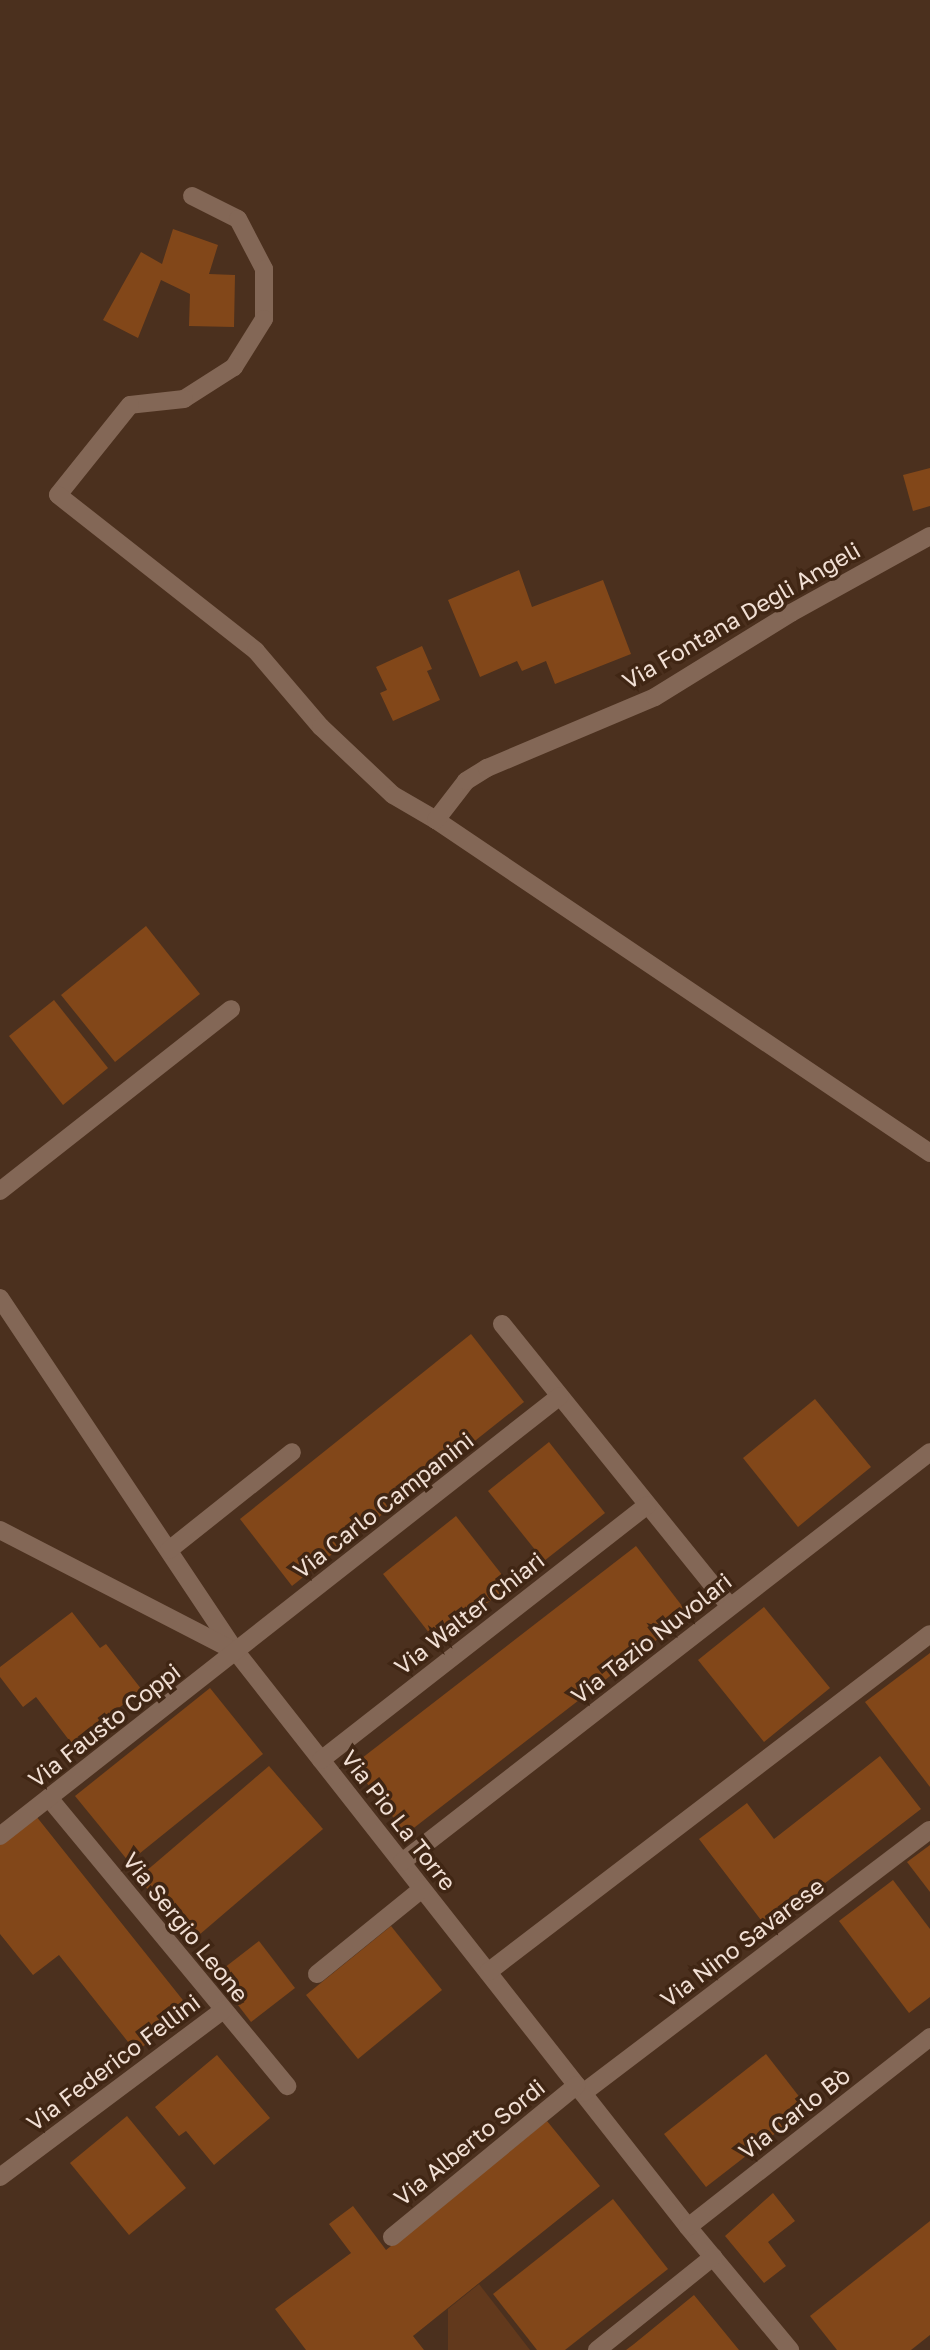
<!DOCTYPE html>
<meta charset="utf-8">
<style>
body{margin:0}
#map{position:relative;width:930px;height:2350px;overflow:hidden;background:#4b301e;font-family:"Golos Text",sans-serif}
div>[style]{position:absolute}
.green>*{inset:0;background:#62391c}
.building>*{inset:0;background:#824719}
.service>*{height:18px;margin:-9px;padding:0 9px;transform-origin:9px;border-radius:9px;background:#836756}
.minor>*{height:18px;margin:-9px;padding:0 9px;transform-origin:9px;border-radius:9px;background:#836756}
span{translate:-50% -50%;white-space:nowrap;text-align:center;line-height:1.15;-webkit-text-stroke:7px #402614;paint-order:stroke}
.street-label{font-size:23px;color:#f1dfd4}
</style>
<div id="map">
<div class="green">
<div style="clip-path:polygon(479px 2284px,530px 2350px,448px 2350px,448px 2309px)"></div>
</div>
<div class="building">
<div style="clip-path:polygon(173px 229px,218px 245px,209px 274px,235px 275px,234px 327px,189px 326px,190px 294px,161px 280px,138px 338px,103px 320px,141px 252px,162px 264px)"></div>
<div style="clip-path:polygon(930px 468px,930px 506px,913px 511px,903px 475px)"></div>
<div style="clip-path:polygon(519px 570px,532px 607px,603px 580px,631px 654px,555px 684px,546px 661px,522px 671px,517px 661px,480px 677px,448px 600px)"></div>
<div style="clip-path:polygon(422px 646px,432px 669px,427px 671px,440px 700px,393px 721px,380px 693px,387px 690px,376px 667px)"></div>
<div style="clip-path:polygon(146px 926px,200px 994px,115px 1062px,61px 995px)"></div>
<div style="clip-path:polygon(54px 1000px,108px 1068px,63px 1105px,9px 1036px)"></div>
<div style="clip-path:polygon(471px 1334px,524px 1402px,292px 1586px,240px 1519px)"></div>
<div style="clip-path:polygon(815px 1399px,871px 1467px,798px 1527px,743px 1458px)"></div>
<div style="clip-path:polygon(549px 1442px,605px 1513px,544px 1561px,488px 1491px)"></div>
<div style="clip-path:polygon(456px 1516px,510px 1585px,437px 1643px,383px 1574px)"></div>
<div style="clip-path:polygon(636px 1546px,689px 1615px,406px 1834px,353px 1765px)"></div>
<div style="clip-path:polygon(764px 1607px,830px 1688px,764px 1742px,698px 1660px)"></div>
<div style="clip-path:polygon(72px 1612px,100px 1648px,106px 1644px,142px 1690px,72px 1744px,36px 1697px,23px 1707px,0 1677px,0 1667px)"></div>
<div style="clip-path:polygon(930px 1653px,930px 1787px,865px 1702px)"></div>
<div style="clip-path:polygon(210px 1688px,263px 1754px,129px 1862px,75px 1796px)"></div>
<div style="clip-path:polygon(880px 1756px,921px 1809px,767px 1928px,699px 1839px,747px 1803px,774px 1839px)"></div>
<div style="clip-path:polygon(269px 1766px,323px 1829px,192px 1941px,138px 1878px)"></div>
<div style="clip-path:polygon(36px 1816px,190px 2009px,136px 2052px,59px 1955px,33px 1975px,0 1934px,0 1845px)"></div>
<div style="clip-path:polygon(930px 1845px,930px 1892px,907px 1862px)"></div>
<div style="clip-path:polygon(893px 1880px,930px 1929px,930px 1997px,909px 2013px,839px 1921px)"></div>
<div style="clip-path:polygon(391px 1926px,442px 1990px,358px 2059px,306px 1995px)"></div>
<div style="clip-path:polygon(259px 1941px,295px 1988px,251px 2022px,215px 1975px)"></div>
<div style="clip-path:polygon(766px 2054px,808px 2108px,706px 2187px,664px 2134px)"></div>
<div style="clip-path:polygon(217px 2055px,270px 2118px,214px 2165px,186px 2131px,179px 2136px,155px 2107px)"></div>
<div style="clip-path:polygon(127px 2116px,186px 2188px,129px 2235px,70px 2163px)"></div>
<div style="clip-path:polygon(547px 2121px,600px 2186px,413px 2336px,424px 2350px,306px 2350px,275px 2309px,351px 2253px,329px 2224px,353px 2206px,386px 2250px)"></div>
<div style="clip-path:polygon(773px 2193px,795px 2221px,768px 2242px,786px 2266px,764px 2283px,725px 2236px)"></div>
<div style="clip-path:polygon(613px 2199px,668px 2269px,565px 2350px,537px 2350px,493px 2294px)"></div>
<div style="clip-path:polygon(930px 2221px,930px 2335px,911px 2350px,837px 2350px,810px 2316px)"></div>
<div style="clip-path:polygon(694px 2295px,739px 2350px,626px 2350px,634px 2344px)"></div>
</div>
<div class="service">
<div style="left:192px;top:196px;width:51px;rotate:26.6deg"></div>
<div style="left:238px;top:219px;width:56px;rotate:62.5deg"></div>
<div style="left:264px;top:269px;width:50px;rotate:90deg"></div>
<div style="left:264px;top:319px;width:57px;rotate:122deg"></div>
<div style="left:234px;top:367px;width:59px;rotate:147.4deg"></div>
<div style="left:184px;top:399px;width:54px;rotate:173.7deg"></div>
<div style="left:130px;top:405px;width:115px;rotate:128.7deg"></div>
<div style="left:58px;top:495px;width:252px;rotate:38.2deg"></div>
<div style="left:256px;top:651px;width:100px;rotate:49.5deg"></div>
<div style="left:321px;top:727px;width:99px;rotate:43.4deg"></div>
<div style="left:393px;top:795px;width:50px;rotate:30.2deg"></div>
<div style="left:436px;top:820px;width:596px;rotate:33.98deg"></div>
<div style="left:436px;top:820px;width:49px;rotate:-52.4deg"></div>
<div style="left:466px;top:781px;width:25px;rotate:-32deg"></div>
<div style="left:487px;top:768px;width:182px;rotate:-22.9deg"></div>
<div style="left:655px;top:697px;width:160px;rotate:-31.7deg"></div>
<div style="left:791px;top:613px;width:159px;rotate:-29deg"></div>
</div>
<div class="minor">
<div style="left:0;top:1191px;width:294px;rotate:-38.2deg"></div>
<div style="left:0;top:1298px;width:427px;rotate:56.3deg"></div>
<div style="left:237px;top:1653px;width:730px;rotate:51.84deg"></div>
<div style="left:688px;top:2227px;width:160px;rotate:50.3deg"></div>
<div style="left:502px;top:1324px;width:363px;rotate:51.1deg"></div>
<div style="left:0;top:1530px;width:263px;rotate:27.3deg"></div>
<div style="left:169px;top:1550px;width:157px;rotate:-38.5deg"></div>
<div style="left:321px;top:1760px;width:414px;rotate:-38deg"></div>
<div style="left:49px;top:1798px;width:374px;rotate:50.4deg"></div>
<div style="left:0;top:1836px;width:712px;rotate:-38.16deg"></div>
<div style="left:402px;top:1862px;width:668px;rotate:-37.83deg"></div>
<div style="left:488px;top:1972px;width:556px;rotate:-37.41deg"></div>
<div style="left:317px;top:1974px;width:135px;rotate:-39deg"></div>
<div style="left:583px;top:2093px;width:435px;rotate:-37.2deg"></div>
<div style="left:0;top:2177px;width:279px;rotate:-36.8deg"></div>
<div style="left:688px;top:2227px;width:308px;rotate:-38.1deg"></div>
<div style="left:392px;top:2237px;width:239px;rotate:-39.4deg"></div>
<div style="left:597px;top:2350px;width:149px;rotate:-38.7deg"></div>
</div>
<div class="street-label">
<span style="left:741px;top:615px;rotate:-30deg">Via Fontana Degli Angeli</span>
<span style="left:383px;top:1505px;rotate:-38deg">Via Carlo Campanini</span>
<span style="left:469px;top:1613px;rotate:-38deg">Via Walter Chiari</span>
<span style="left:651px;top:1638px;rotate:-38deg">Via Tazio Nuvolari</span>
<span style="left:104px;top:1725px;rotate:-38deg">Via Fausto Coppi</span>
<span style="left:399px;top:1820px;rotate:52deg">Via Pio La Torre</span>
<span style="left:186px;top:1927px;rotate:51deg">Via Sergio Leone</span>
<span style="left:742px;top:1942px;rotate:-37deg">Via Nino Savarese</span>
<span style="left:113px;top:2062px;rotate:-37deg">Via Federico Fellini</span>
<span style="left:794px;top:2113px;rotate:-38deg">Via Carlo Bò</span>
<span style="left:469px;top:2142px;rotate:-39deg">Via Alberto Sordi</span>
</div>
</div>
